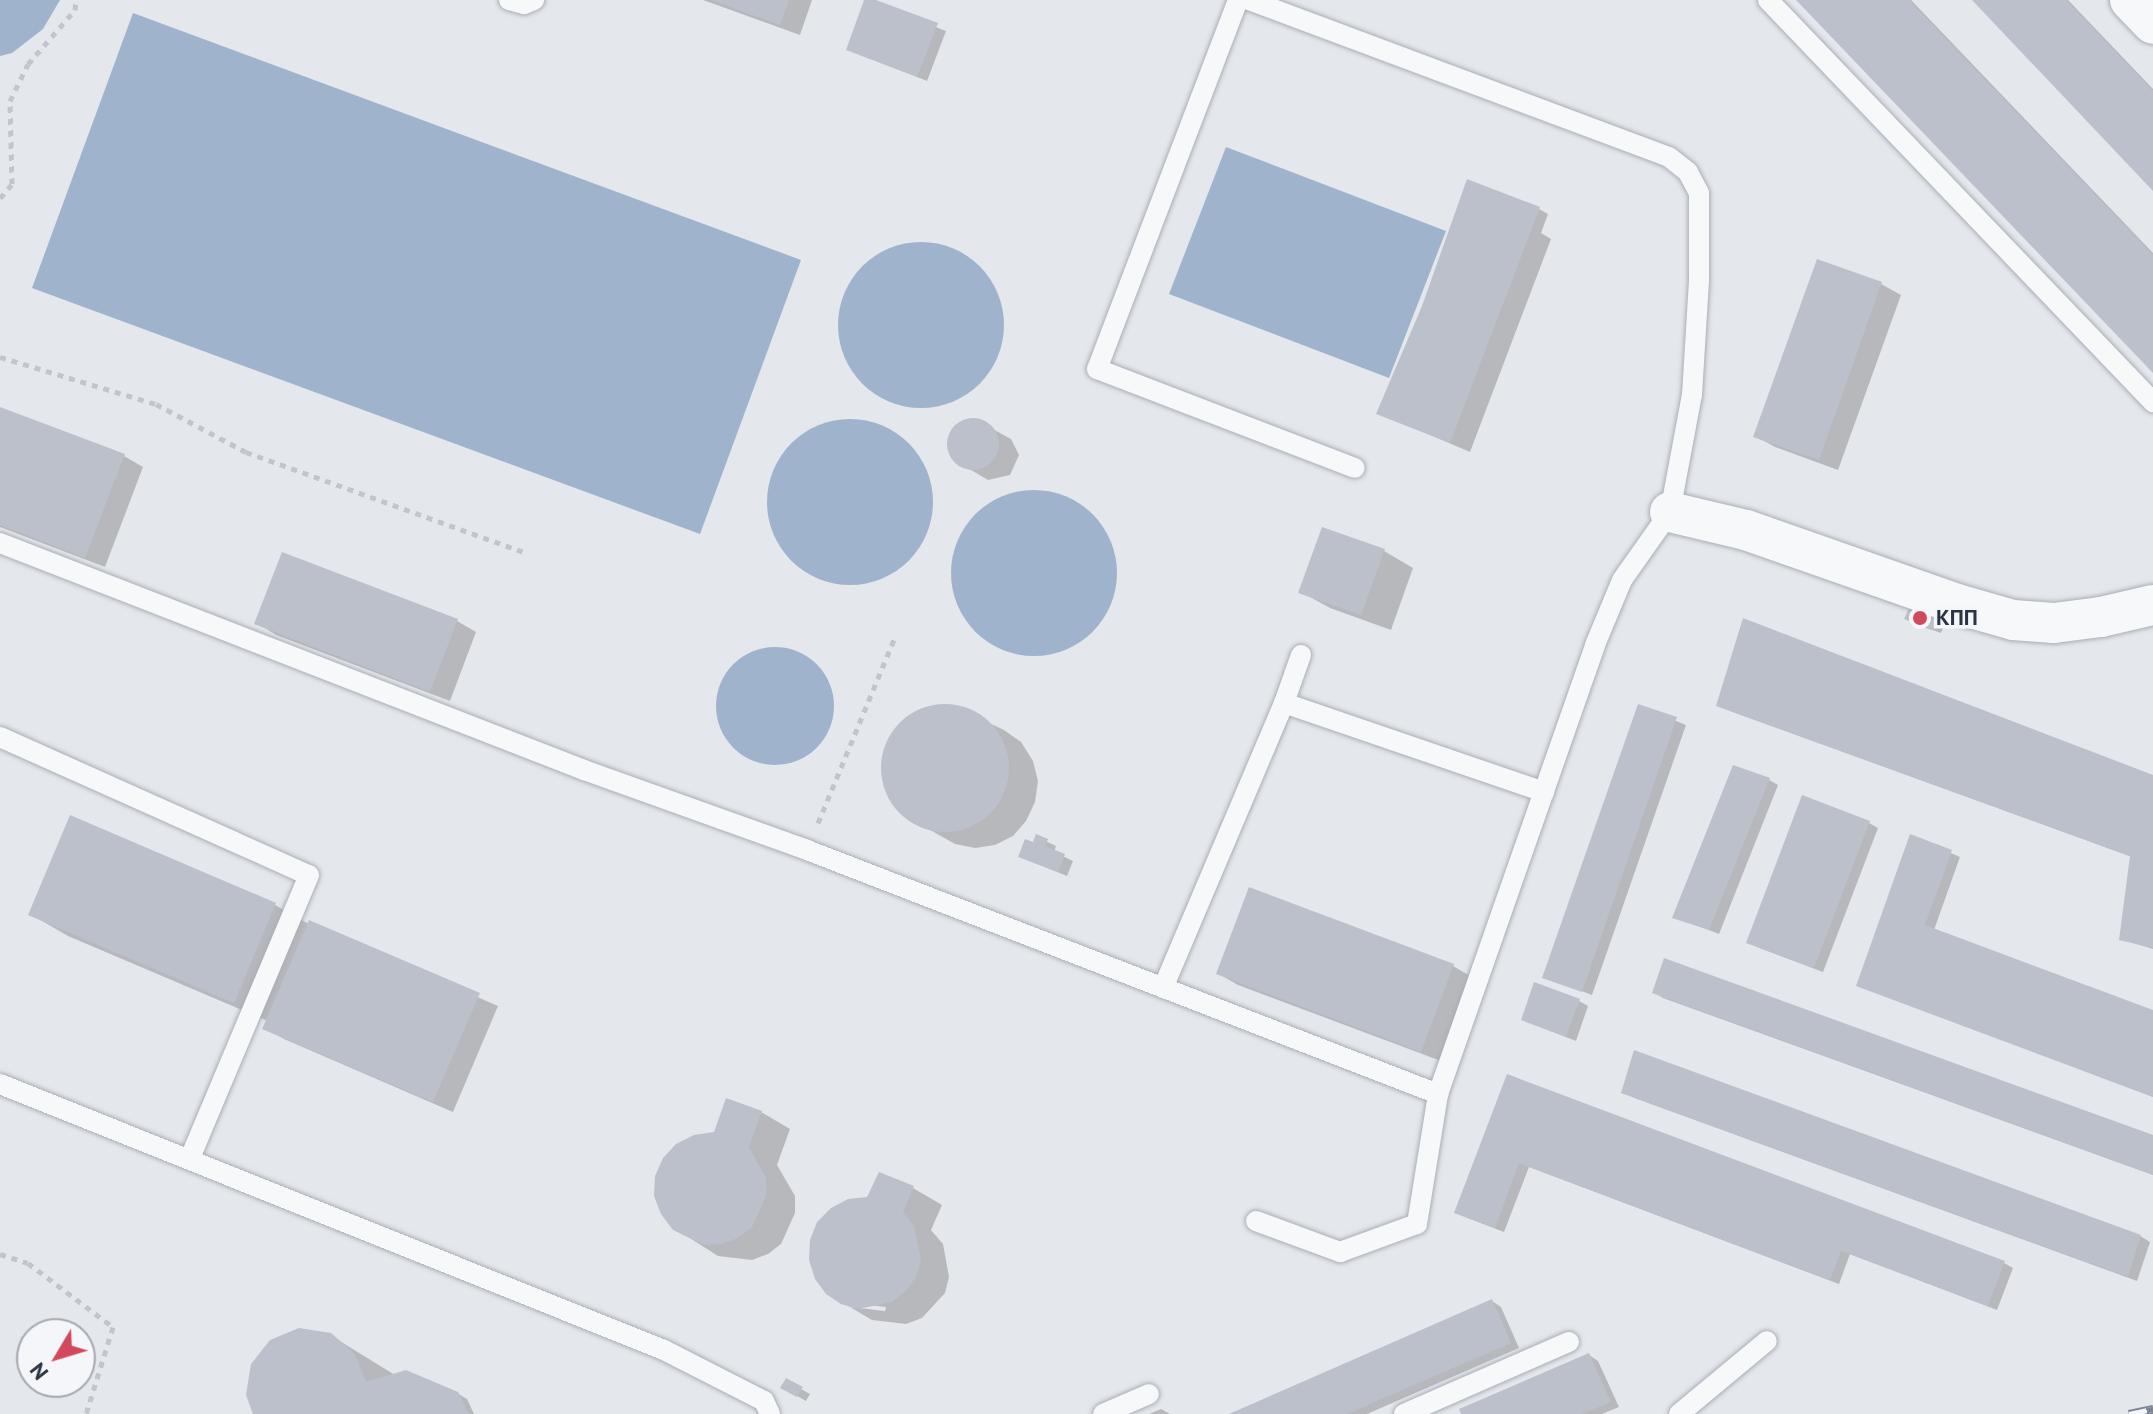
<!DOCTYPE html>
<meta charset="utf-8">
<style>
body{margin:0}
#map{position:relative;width:2153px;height:1414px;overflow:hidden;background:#e4e7ec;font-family:"PT Sans",sans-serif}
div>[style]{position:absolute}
.water>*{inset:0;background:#9fb4cc}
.round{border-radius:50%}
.shadow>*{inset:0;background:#0003}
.building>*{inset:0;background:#bbc0ca}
.path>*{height:5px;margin-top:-2.5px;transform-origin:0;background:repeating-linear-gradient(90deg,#c2c5cb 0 6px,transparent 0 12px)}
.roads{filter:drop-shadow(0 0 2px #a9aeb7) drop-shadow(0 0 2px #a9aeb7)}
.service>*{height:20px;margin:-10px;padding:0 10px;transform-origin:10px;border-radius:10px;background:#f7f8fa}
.minor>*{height:40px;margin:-20px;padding:0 20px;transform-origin:20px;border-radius:20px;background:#f7f8fa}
.rail>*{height:9px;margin-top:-4.5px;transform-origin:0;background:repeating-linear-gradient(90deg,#f4f6f9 0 18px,#7d8696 0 36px);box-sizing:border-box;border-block:2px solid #7d8696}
.dots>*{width:22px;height:22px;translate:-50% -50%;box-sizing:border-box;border:4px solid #f4f6f9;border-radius:50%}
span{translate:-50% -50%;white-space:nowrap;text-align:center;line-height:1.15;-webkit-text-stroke:7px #f4f6f9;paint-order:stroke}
.poi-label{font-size:22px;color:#2b3445;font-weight:700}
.left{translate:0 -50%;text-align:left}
.north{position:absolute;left:16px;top:1318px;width:80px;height:80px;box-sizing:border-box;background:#f4f6f9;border:2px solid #a4a8b1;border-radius:50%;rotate:232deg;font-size:22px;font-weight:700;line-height:32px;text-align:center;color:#2b3445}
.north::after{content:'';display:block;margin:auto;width:28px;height:36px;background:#d1495b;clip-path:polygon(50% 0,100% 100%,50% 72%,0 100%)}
</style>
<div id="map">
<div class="water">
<div style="clip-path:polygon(0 0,60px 0,43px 29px,12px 53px,0 56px)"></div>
<div style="clip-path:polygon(133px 13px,801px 260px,700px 534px,32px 288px)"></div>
<div style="clip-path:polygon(1226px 147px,1446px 231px,1389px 378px,1169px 294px)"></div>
<div class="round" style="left:838px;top:242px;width:166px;height:166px"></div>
<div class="round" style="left:767px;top:419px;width:166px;height:166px"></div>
<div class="round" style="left:951px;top:490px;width:166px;height:166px"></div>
<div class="round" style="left:716px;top:647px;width:118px;height:118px"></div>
</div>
<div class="shadow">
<div style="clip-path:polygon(703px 0,812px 0,800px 35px)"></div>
<div style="clip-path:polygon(866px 0,946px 31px,927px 81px,848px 49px)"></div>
<div style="clip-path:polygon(1798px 0,1911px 0,2153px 253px,2153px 371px)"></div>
<div style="clip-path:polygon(1975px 0,2068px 0,2153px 89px,2153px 188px)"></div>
<div style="clip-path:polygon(1539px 209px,1548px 214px,1541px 233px,1551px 239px,1470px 452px,1379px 413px)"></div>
<div style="clip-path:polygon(1881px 284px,1901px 295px,1838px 470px,1775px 447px,1755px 436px)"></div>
<div style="clip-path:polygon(0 409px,124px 456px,143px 467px,105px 567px,0 527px)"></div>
<div style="clip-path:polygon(976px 420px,1011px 439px,1019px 455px,1010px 475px,988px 480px,954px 460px,949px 437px,959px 424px)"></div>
<div style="clip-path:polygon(1384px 551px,1413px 568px,1391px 630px,1330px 608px,1301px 592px)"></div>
<div style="clip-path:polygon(1936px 619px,1945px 624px,1941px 633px,1916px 624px)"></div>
<div style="clip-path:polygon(457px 621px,476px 632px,450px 701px,276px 635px,257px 623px)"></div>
<div style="clip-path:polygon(953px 706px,1004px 730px,1021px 742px,1033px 761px,1038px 781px,1035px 802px,1026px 821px,1013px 836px,995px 845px,975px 848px,955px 844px,907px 817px,893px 803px,885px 784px,882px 765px,887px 745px,897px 728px,912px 715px,932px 707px)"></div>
<div style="clip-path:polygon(1639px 706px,1686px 725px,1592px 995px,1545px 977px)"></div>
<div style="clip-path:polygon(1728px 710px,2153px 777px,2153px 949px,2121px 939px,2132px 857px)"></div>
<div style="clip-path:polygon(1769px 780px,1778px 785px,1719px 934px,1675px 917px)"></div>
<div style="clip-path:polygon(1869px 823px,1878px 828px,1823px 972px,1757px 947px)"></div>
<div style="clip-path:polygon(1911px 836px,1960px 857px,1934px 930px,2153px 1012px,2153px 1097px,1858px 985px)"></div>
<div style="clip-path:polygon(1037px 837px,1056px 846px,1054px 852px,1073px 861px,1067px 876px,1030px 861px)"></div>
<div style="clip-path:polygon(275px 905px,307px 923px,498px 1006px,453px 1112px,284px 1039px,265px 1028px,268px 1021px,68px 936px,30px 914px)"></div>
<div style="clip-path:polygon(1453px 966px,1472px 977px,1441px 1061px,1238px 985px,1219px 974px)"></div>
<div style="clip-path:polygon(1654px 992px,2153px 1137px,2153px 1175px,1663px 998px)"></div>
<div style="clip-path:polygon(1579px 1001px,1588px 1006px,1576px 1041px,1523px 1020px)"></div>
<div style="clip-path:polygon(1508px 1076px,2004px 1263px,2013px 1268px,1997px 1310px,1850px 1254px,1839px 1284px,1529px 1167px,1504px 1232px,1465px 1217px,1456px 1212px)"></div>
<div style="clip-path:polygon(1632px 1097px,2140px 1236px,2150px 1242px,2137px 1281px)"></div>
<div style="clip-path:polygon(761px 1112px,790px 1129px,777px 1165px,795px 1196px,795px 1213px,781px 1244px,768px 1254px,752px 1260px,718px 1256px,674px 1228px,715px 1134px)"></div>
<div style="clip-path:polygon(913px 1188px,942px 1205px,931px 1230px,943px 1244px,949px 1277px,945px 1293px,922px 1318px,906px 1324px,872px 1320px,850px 1307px,885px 1311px,886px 1307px,850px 1303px,850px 1307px,842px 1302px)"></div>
<div style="clip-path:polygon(1492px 1301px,1501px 1307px,1519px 1348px,1367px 1414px,1234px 1414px)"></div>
<div style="clip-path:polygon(330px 1335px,395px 1375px,457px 1393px,467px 1399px,474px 1414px,255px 1414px)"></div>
<div style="clip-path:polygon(1589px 1355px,1598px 1361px,1619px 1407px,1602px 1414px,1464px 1414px)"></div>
<div style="clip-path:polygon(787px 1381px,810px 1394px,806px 1401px,783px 1388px)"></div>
<div style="clip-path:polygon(1161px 1409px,1170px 1414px,1149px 1414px)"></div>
</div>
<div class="building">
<div style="clip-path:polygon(711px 0,789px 0,780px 25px)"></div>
<div style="clip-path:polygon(864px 0,876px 0,938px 23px,917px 77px,846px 50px)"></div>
<div style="clip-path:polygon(1796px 0,1909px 0,2153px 255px,2153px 373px)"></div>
<div style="clip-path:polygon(1972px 0,2066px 0,2153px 91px,2153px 191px)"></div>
<div style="clip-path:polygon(1467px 179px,1540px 207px,1450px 443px,1376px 414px,1422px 306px)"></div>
<div style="clip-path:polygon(1817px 259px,1882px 282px,1819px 460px,1753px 437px)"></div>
<div style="clip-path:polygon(0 407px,125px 454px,85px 558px,0 525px)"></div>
<div class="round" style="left:947px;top:418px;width:52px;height:52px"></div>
<div style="clip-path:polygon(1322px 527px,1385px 549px,1361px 615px,1298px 593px)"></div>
<div style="clip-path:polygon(282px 552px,458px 619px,430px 692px,254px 624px)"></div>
<div style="clip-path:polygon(1910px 606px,1937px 617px,1931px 630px,1904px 619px)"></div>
<div style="clip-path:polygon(1743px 618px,2153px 775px,2153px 948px,2119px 940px,2130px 856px,1716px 706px)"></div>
<div style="clip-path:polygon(1638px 704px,1677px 717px,1582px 992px,1542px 978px)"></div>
<div class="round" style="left:881px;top:704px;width:128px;height:128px"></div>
<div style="clip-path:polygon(1733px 765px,1770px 778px,1709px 930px,1672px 918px)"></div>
<div style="clip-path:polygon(1802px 795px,1870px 821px,1814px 968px,1746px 943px)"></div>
<div style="clip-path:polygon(70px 815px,276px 903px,234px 1003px,28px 915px)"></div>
<div style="clip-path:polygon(1036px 834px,1048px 839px,1045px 846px,1065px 854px,1058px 872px,1018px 857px,1025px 839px,1033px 842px)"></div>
<div style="clip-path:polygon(1910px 834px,1952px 850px,1925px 925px,2153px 1010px,2153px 1097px,1856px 986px)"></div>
<div style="clip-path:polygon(1249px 887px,1454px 964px,1421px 1052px,1216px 974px)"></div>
<div style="clip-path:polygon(309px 920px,480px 993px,433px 1102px,262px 1029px)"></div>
<div style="clip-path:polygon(1664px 958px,2153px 1135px,2153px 1175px,1652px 993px)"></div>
<div style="clip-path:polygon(1534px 982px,1580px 999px,1566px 1037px,1521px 1020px)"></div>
<div style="clip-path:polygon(1634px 1050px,2141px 1235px,2128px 1277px,1621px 1093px)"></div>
<div style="clip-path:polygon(1507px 1074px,2005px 1261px,1988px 1306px,1841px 1251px,1830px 1280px,1519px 1163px,1495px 1228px,1454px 1213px)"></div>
<div style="clip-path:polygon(726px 1098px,762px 1111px,749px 1147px,766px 1178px,766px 1196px,752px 1227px,738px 1238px,722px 1244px,704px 1245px,673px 1230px,661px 1214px,654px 1196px,655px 1176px,663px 1158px,676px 1144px,694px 1135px,714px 1132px)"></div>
<div style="clip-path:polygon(879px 1172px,914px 1186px,903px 1212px,914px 1226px,921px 1260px,916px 1277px,906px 1291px,892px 1302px,858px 1309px,841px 1304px,826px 1294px,815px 1279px,809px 1260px,810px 1240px,817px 1222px,831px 1208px,848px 1199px,867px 1197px)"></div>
<div style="clip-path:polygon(1492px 1299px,1511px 1343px,1347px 1414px,1229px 1414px)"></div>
<div style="clip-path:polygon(299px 1328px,331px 1333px,354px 1353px,366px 1382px,406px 1370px,458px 1392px,469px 1414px,253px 1414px,246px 1395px,251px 1364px,270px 1340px)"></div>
<div style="clip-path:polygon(1589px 1353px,1611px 1402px,1582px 1414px,1461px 1414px,1459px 1409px)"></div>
<div style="clip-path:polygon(786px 1378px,803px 1387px,797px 1397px,780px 1388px)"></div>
</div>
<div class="path">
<div style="left:0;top:198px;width:18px;rotate:-49deg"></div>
<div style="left:12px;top:184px;width:83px;rotate:-91.4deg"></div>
<div style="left:10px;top:101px;width:41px;rotate:-64.1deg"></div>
<div style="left:28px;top:64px;width:72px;rotate:-49deg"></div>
<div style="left:75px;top:10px;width:10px;rotate:-84deg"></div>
<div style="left:0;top:357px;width:163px;rotate:16.8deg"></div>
<div style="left:156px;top:404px;width:102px;rotate:28.1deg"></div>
<div style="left:246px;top:452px;width:295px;rotate:19.8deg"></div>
<div style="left:818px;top:823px;width:204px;rotate:-67.5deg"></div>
<div style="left:0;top:1254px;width:29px;rotate:18deg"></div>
<div style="left:28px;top:1263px;width:106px;rotate:37deg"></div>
<div style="left:113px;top:1327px;width:91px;rotate:107.2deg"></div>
</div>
<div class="roads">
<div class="service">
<div style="left:509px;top:0;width:16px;rotate:15deg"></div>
<div style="left:524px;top:4px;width:11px;rotate:-22deg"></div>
<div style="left:1238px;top:0;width:395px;rotate:110.9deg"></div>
<div style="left:1097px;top:369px;width:276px;rotate:21deg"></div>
<div style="left:1768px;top:0;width:557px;rotate:46.24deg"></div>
<div style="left:0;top:543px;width:627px;rotate:21.24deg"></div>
<div style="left:584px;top:770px;width:237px;rotate:19.7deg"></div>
<div style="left:807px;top:850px;width:677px;rotate:21.14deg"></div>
<div style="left:1438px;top:1094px;width:476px;rotate:-70.7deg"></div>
<div style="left:1595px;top:645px;width:70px;rotate:-67.4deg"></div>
<div style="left:1622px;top:580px;width:83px;rotate:-54.8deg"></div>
<div style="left:1670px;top:512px;width:119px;rotate:-79.4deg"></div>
<div style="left:1692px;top:395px;width:115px;rotate:-86.5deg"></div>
<div style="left:1699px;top:280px;width:87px;rotate:-90deg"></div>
<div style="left:1699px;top:193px;width:24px;rotate:-118deg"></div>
<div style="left:1688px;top:172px;width:24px;rotate:-142deg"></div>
<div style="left:1669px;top:157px;width:448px;rotate:-159.5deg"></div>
<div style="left:1284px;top:703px;width:51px;rotate:-70.5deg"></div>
<div style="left:0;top:737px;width:338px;rotate:24.1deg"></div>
<div style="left:309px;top:875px;width:307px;rotate:112.8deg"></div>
<div style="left:1163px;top:988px;width:310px;rotate:-67deg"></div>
<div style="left:1284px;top:703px;width:275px;rotate:18.9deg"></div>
<div style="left:0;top:1084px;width:715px;rotate:21.83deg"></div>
<div style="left:664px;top:1350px;width:112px;rotate:27deg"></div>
<div style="left:764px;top:1401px;width:14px;rotate:65deg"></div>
<div style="left:1256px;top:1221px;width:90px;rotate:20.3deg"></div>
<div style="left:1340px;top:1252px;width:82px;rotate:-20deg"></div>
<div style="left:1417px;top:1224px;width:132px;rotate:-80.8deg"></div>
<div style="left:1103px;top:1414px;width:50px;rotate:-23.5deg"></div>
<div style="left:1404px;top:1414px;width:180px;rotate:-23.6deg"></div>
<div style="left:1679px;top:1414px;width:114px;rotate:-39.7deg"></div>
</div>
<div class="minor">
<div style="left:2130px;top:0;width:33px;rotate:46deg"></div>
<div style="left:1670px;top:512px;width:78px;rotate:13.3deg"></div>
<div style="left:1746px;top:530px;width:224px;rotate:19.3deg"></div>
<div style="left:1957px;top:604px;width:58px;rotate:15.9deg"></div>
<div style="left:2013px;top:620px;width:41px;rotate:4.2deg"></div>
<div style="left:2054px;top:623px;width:47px;rotate:-7.3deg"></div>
<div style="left:2101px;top:617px;width:53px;rotate:-13deg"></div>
</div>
</div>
<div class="rail">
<div style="left:2129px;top:1414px;width:25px;rotate:-12deg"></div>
</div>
<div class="dots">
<div style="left:1920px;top:618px;background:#d1495b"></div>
</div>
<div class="poi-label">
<span class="left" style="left:1936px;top:618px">КПП</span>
</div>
<div class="north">N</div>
</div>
